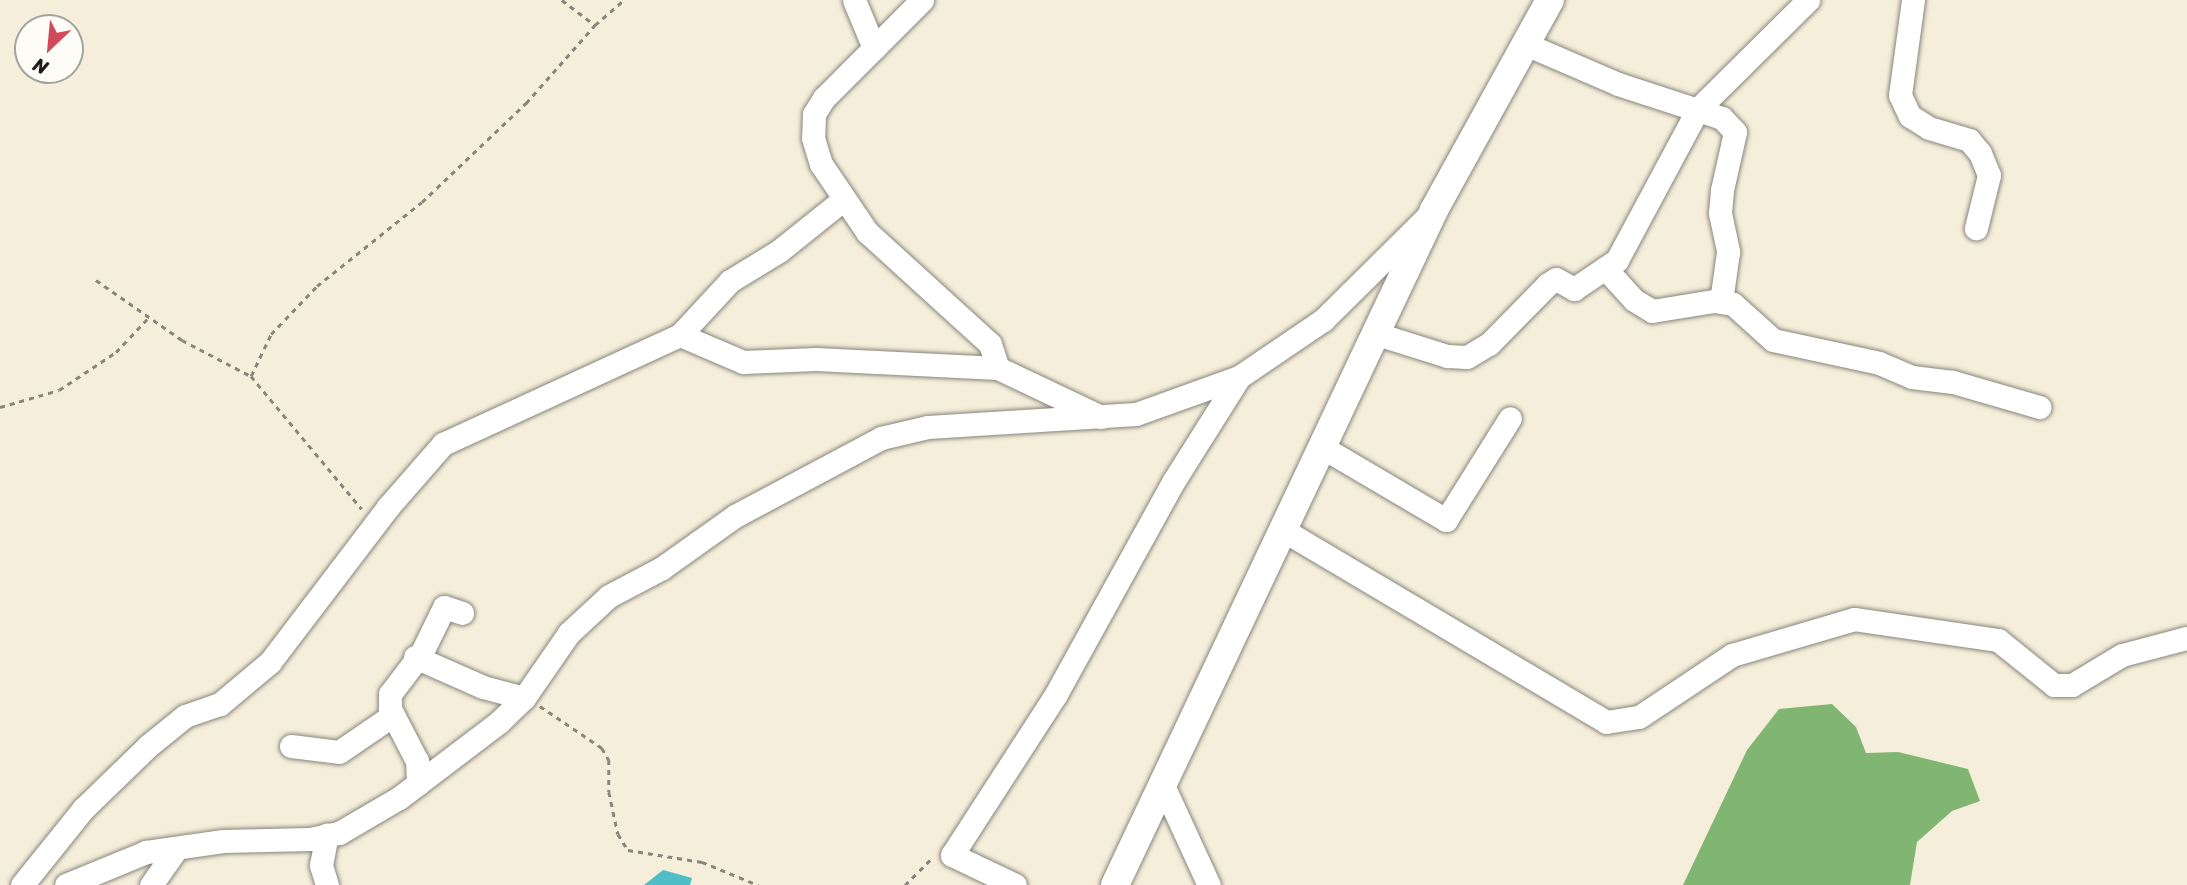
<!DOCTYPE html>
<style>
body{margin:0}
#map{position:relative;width:2187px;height:885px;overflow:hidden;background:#f5eeda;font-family:Sriracha,sans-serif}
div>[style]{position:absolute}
.forest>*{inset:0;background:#80b672}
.water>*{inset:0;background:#50bec6}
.path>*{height:2.5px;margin-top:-1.25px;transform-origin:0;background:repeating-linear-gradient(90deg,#88857b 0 5px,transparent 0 10px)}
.roads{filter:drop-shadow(0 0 2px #88857b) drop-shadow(0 0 2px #88857b)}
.minor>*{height:23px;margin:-11.5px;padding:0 11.5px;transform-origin:11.5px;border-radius:11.5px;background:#fff}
.major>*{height:28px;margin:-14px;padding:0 14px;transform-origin:14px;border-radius:14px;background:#fff}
span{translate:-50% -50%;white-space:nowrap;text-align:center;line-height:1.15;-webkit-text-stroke:5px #fdfcf7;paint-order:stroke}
.north{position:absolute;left:14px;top:14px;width:70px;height:70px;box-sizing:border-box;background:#fdfcf7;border:2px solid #a3a29f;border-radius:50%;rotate:206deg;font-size:19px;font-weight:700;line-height:28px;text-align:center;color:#1c1c1c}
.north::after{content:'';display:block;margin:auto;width:24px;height:32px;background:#d1495b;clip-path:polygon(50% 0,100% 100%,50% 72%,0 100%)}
</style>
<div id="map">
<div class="forest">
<div style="clip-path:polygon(1832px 704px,1856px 727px,1866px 753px,1898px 752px,1968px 769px,1980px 801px,1952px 811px,1917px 842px,1910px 885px,1683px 885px,1747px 750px,1779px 709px)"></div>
</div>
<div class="water">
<div style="clip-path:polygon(663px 870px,692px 878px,690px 885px,644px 885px)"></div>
</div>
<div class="path">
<div style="left:562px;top:0;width:41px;rotate:37.1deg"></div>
<div style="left:595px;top:25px;width:38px;rotate:-41deg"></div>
<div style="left:96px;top:280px;width:105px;rotate:34.9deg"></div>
<div style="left:182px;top:340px;width:78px;rotate:27.6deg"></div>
<div style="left:251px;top:376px;width:173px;rotate:50.2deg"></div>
<div style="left:251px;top:376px;width:47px;rotate:-64.5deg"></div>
<div style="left:271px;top:334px;width:66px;rotate:-46.2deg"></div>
<div style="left:317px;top:286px;width:134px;rotate:-38.7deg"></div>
<div style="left:422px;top:202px;width:144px;rotate:-43.6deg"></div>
<div style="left:526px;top:103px;width:104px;rotate:-48.5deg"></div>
<div style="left:0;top:407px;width:61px;rotate:-16.1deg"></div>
<div style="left:59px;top:390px;width:69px;rotate:-33.7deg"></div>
<div style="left:116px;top:352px;width:47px;rotate:-46.7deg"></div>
<div style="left:540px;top:706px;width:75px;rotate:34.1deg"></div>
<div style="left:602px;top:748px;width:14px;rotate:60deg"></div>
<div style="left:609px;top:760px;width:32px;rotate:90deg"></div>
<div style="left:609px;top:792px;width:43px;rotate:77.9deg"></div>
<div style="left:618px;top:834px;width:19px;rotate:58deg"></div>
<div style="left:628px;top:850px;width:75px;rotate:9.2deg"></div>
<div style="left:702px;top:862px;width:61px;rotate:22.3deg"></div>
<div style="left:905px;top:885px;width:40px;rotate:-45deg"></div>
</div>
<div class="roads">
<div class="minor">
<div style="left:854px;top:0;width:52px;rotate:67.4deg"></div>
<div style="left:922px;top:0;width:139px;rotate:135deg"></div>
<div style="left:824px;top:98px;width:19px;rotate:122deg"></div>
<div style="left:814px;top:114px;width:24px;rotate:92deg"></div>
<div style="left:813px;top:138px;width:27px;rotate:73deg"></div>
<div style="left:821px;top:164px;width:82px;rotate:55.9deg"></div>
<div style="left:867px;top:232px;width:166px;rotate:42.3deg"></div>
<div style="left:990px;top:344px;width:25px;rotate:72deg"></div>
<div style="left:1913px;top:0;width:96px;rotate:97.8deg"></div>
<div style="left:1900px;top:95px;width:23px;rotate:65deg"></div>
<div style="left:1910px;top:116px;width:22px;rotate:32deg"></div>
<div style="left:1929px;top:128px;width:42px;rotate:16.7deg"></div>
<div style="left:1969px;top:140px;width:17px;rotate:50deg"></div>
<div style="left:1980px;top:153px;width:24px;rotate:68deg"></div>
<div style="left:1989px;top:175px;width:55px;rotate:103.8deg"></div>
<div style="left:1523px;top:43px;width:103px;rotate:23.3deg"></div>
<div style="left:1618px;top:84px;width:109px;rotate:18.1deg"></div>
<div style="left:1722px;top:118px;width:19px;rotate:47deg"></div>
<div style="left:1735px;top:132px;width:59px;rotate:102.6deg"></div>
<div style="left:1722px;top:190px;width:23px;rotate:95deg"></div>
<div style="left:1720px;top:213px;width:40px;rotate:78deg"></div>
<div style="left:1728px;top:252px;width:50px;rotate:98deg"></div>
<div style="left:1605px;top:268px;width:43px;rotate:47.8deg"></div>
<div style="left:1634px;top:300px;width:21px;rotate:31deg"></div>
<div style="left:1652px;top:311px;width:63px;rotate:-9.2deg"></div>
<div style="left:1714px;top:301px;width:19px;rotate:9deg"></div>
<div style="left:1733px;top:304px;width:54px;rotate:42deg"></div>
<div style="left:1773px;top:340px;width:108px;rotate:12.2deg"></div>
<div style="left:1879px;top:363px;width:36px;rotate:23deg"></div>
<div style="left:1912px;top:377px;width:41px;rotate:7deg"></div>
<div style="left:1953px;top:382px;width:90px;rotate:16.2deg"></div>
<div style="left:1374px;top:333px;width:77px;rotate:17.5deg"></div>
<div style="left:1447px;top:356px;width:20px;rotate:3deg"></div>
<div style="left:1467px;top:357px;width:26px;rotate:-31deg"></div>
<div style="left:1489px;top:344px;width:84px;rotate:-45.5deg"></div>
<div style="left:1548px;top:284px;width:9px;rotate:-32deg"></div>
<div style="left:1556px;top:279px;width:21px;rotate:29deg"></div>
<div style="left:1574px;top:289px;width:52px;rotate:-34deg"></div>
<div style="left:1617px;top:260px;width:171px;rotate:-61.8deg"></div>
<div style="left:1698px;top:109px;width:155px;rotate:-44.7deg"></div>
<div style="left:680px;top:335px;width:69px;rotate:23.2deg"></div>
<div style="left:743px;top:362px;width:73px;rotate:-2.4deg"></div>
<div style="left:816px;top:359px;width:182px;rotate:2.8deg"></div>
<div style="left:998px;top:368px;width:114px;rotate:25.4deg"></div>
<div style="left:1322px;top:447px;width:144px;rotate:30.5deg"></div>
<div style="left:1446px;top:520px;width:120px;rotate:-57.9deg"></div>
<div style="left:1283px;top:530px;width:376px;rotate:30.7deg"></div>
<div style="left:1606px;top:722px;width:33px;rotate:-9deg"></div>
<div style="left:1639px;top:717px;width:112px;rotate:-33.7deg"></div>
<div style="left:1732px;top:655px;width:127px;rotate:-16.4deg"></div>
<div style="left:1854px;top:619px;width:146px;rotate:8.3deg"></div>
<div style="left:1998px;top:640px;width:72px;rotate:38.8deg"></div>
<div style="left:2054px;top:685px;width:18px"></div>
<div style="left:2072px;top:685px;width:58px;rotate:-31deg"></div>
<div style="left:2122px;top:655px;width:67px;rotate:-14.7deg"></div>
<div style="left:415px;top:657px;width:74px;rotate:23.8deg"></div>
<div style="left:483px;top:687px;width:42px;rotate:15deg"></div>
<div style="left:291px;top:746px;width:48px;rotate:7.1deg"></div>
<div style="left:339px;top:752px;width:65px;rotate:-34.4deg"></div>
<div style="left:1162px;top:783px;width:112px;rotate:65.3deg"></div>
<div style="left:418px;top:784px;width:23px;rotate:-92deg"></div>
<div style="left:417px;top:761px;width:59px;rotate:-117.4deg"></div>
<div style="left:390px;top:709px;width:15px;rotate:-90deg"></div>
<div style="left:390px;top:694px;width:53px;rotate:-52.7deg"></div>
<div style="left:422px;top:652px;width:50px;rotate:-63.9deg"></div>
<div style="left:444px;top:607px;width:19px;rotate:18deg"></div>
<div style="left:22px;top:885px;width:97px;rotate:-51.2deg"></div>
<div style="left:83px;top:809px;width:91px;rotate:-44.1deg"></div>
<div style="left:148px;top:746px;width:48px;rotate:-39deg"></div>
<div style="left:185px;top:716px;width:37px;rotate:-19deg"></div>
<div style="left:220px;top:704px;width:65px;rotate:-40deg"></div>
<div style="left:270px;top:662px;width:195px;rotate:-52.7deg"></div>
<div style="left:388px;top:507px;width:84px;rotate:-48.9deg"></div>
<div style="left:443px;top:444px;width:261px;rotate:-24.7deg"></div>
<div style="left:680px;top:335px;width:74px;rotate:-47.2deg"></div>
<div style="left:730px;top:281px;width:57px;rotate:-31.5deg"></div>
<div style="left:779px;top:251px;width:83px;rotate:-38.7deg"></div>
<div style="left:66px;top:885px;width:87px;rotate:-22.4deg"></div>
<div style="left:146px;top:852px;width:78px;rotate:-8.1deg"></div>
<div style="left:223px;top:841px;width:87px;rotate:-1.3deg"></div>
<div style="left:310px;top:839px;width:30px;rotate:-12deg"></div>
<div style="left:339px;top:833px;width:69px;rotate:-30.3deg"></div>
<div style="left:399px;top:798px;width:126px;rotate:-37.2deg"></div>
<div style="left:499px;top:722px;width:35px;rotate:-44deg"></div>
<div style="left:524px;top:698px;width:79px;rotate:-55.3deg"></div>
<div style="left:569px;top:633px;width:54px;rotate:-42.8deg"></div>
<div style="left:609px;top:596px;width:60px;rotate:-27.8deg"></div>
<div style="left:662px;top:568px;width:90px;rotate:-35.5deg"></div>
<div style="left:735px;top:516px;width:166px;rotate:-28.1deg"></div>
<div style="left:881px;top:438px;width:48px;rotate:-13.2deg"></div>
<div style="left:928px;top:427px;width:208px;rotate:-3.6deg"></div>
<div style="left:1136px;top:414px;width:109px;rotate:-19.8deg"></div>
<div style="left:1239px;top:377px;width:102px;rotate:-34.2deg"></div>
<div style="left:1323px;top:320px;width:146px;rotate:-44.7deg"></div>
<div style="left:151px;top:885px;width:45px;rotate:-54.9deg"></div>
<div style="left:327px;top:885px;width:21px;rotate:-107deg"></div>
<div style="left:321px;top:865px;width:31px;rotate:-79deg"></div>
<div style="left:1015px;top:885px;width:70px;rotate:-154.5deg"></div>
<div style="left:952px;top:855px;width:192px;rotate:-57.1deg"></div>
<div style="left:1056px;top:694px;width:242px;rotate:-61.1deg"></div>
<div style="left:1173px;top:482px;width:124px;rotate:-57.8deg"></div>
</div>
<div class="major">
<div style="left:1115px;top:885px;width:747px;rotate:-64.7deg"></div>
<div style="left:1434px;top:210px;width:240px;rotate:-61.1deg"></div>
</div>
</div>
<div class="north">N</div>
</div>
